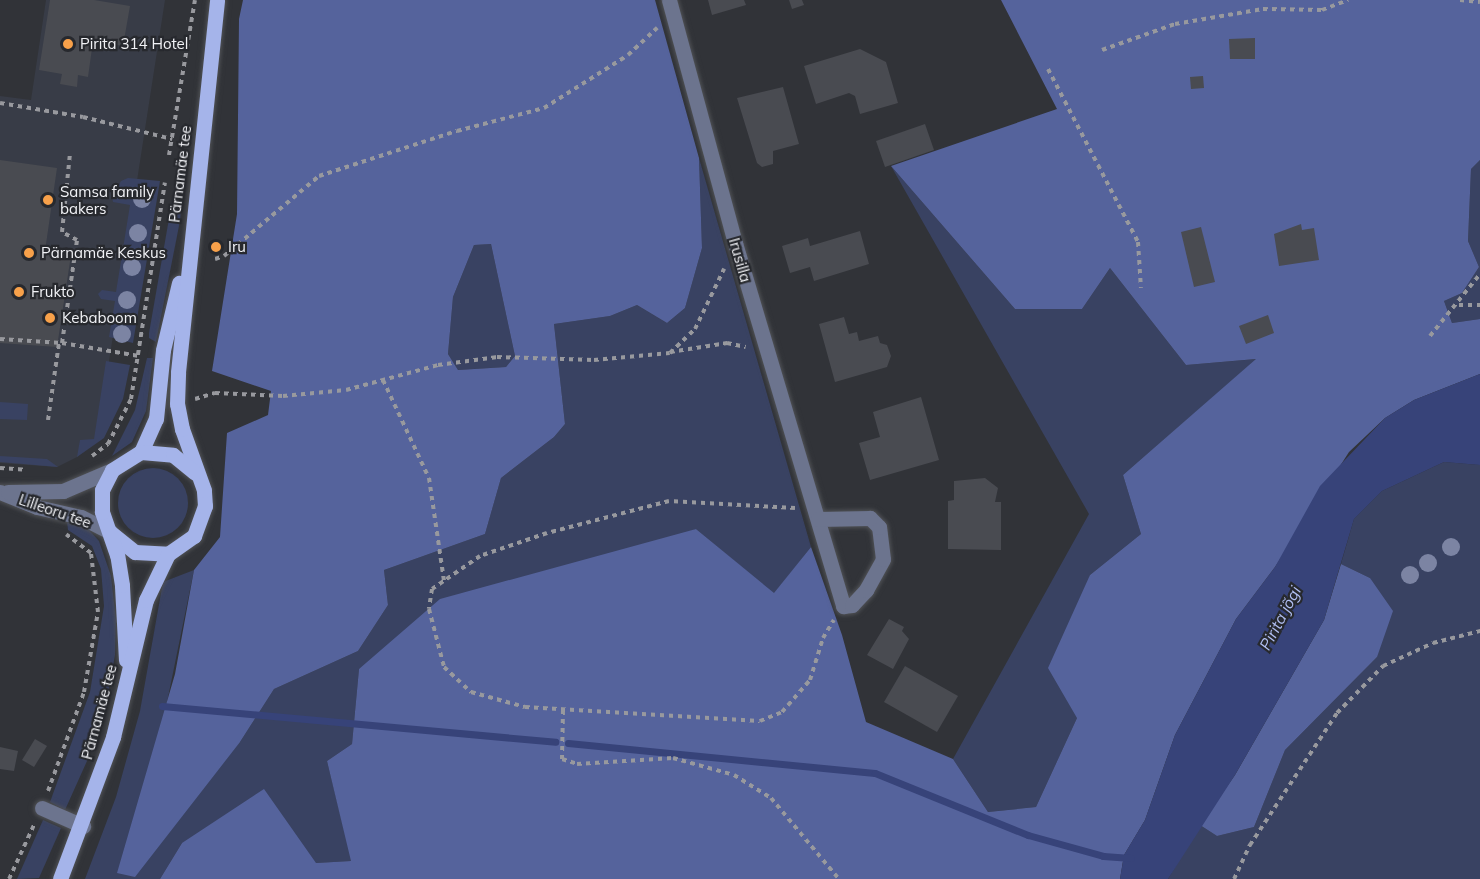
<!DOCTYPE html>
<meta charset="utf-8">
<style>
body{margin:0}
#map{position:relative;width:1480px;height:879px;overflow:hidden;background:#313338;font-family:Mulish,sans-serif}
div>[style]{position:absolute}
.built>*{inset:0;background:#383c47}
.green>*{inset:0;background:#394262}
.round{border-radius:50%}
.forest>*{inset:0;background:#55639c}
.water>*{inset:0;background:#374379}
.stream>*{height:7px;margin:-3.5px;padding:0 3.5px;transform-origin:3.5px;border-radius:3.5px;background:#374379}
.building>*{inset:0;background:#494b51}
.path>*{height:4px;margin-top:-2px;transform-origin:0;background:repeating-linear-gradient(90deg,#98999e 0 4.5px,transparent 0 9px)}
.roads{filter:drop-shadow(0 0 2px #505256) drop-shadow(0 0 2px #505256)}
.minor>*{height:15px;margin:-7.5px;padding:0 7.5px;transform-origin:7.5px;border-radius:7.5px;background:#6c748e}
.major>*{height:15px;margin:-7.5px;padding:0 7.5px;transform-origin:7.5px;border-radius:7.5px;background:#a5b4ea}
.trees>*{width:18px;height:18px;margin:-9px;border-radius:50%;background:#7c84a3}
.dots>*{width:16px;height:16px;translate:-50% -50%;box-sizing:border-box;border:3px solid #27292e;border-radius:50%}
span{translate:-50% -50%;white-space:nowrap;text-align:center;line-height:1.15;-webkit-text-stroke:4.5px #27292e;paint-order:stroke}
.poi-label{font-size:15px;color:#f1f2f6}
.left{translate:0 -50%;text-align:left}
.street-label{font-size:15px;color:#f1f2f6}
.water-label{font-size:16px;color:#b0bef1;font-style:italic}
</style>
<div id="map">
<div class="built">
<div style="clip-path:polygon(46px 0,165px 0,97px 439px,77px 457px,57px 467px,0 463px,0 96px,31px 100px)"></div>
</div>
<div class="green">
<div style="clip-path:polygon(699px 158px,811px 547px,774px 594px,696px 529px,359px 669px,352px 744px,327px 761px,352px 861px,316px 863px,182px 843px,160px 879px,85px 879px,116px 797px,140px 711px,163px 582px,194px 570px,165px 712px,240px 742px,274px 689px,358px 651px,388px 605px,384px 570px,485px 534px,501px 478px,554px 437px,565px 424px,554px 324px,610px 316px,637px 305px,667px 323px,685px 308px,702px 248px)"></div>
<div style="clip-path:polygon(1480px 160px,1480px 319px,1452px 323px,1444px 301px,1462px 293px,1479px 267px,1468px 241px,1471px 169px)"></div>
<div style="clip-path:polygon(891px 166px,1015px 309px,1082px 309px,1110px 268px,1186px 365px,1257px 359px,1123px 475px,1141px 534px,1090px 575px,1077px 718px,1036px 807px,988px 812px,953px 759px,1089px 514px)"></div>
<div style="clip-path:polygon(128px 178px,160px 181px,133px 343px,109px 337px,115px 301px,101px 299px,98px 294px,102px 290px,116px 292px,130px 205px,113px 202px,112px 197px,121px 181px)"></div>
<div style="clip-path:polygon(174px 190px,181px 208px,180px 221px,156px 342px,149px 338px,149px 333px)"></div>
<div style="clip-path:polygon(491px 244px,515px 356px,506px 367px,458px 370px,448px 354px,453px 297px,474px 245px)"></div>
<div style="clip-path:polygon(147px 358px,153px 358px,146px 411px,132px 442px,112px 456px,135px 410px)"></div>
<div style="clip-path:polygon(106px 361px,130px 365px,123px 399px,104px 438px,77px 457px,80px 440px,94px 439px)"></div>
<div style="clip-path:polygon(0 402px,28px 404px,27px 420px,0 419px)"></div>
<div style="clip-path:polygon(0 456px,47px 459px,58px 467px,0 462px)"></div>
<div style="clip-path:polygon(1444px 462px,1480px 465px,1480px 879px,1168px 879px,1200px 825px,1217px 836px,1254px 827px,1285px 750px,1377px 657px,1370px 578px,1341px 564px,1354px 519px,1382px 491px)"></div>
<div class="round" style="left:118px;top:468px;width:70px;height:70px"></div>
<div style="clip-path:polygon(67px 522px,89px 530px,99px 541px,111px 576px,116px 620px,115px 655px,107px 699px,87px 761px,65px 810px,50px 802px,90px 692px,104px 606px,101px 569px,92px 546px,68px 530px)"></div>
<div style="clip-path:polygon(43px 820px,61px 828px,39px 878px,17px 879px)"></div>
</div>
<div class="forest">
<div style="clip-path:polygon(evenodd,243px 0,655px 0,699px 158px,702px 248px,685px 308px,667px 323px,637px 305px,610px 316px,554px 324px,565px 424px,554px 437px,501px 478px,485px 534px,384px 570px,388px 605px,358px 651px,274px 689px,240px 742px,135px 877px,117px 873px,175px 674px,194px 570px,220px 537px,227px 433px,268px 415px,271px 391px,212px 371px,237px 214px,239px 19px,243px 0,491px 244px,515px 356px,506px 367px,458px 370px,448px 354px,453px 297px,474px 245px,491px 244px)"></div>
<div style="clip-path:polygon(1001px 0,1480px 0,1480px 160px,1471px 169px,1468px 241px,1479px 267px,1462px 293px,1444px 301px,1452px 323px,1480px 319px,1480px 374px,1414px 400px,1385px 418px,1349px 452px,1275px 567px,1236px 619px,1175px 735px,1145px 820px,1124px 855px,1120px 879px,160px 879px,182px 843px,264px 789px,316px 863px,351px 861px,327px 761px,352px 744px,359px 669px,440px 599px,696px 529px,774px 593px,811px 547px,842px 635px,866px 722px,953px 759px,988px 812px,1036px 807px,1077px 718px,1048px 668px,1090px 575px,1141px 534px,1123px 475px,1256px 359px,1186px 365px,1110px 268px,1082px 309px,1015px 309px,891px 166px,1057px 109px)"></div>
<div style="clip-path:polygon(1341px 564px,1370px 578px,1393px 611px,1377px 657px,1285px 750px,1254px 827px,1217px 836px,1200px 825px,1235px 775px,1324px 620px)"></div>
</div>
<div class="water">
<div style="clip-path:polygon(1480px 374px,1480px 465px,1444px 462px,1382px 491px,1354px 519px,1324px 620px,1235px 775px,1168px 879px,1120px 879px,1124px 855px,1145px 820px,1175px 735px,1236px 619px,1275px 567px,1320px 486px,1385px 418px,1414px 400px)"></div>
</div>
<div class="stream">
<div style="left:162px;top:706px;width:395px;rotate:5.2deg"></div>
<div style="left:568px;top:743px;width:308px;rotate:5.6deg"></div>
<div style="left:875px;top:773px;width:165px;rotate:22.1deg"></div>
<div style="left:1028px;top:835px;width:78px;rotate:15.6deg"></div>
<div style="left:1103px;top:856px;width:28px;rotate:4deg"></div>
</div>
<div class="building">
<div style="clip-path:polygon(50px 0,94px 0,130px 6px,123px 46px,93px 41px,88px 77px,78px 75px,77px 87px,60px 84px,62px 74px,39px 70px)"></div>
<div style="clip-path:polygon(708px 0,744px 0,746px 5px,712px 15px)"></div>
<div style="clip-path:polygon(789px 0,802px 0,804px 5px,792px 9px)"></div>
<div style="clip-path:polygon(1255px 38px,1255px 59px,1230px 59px,1229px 39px)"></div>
<div style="clip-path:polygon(860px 49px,886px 62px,898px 103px,860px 114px,855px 96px,849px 93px,816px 104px,804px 66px)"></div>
<div style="clip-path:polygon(1203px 76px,1204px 88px,1191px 89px,1190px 77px)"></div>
<div style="clip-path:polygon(783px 87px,799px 144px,773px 151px,773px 164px,762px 167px,757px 163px,737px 98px)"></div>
<div style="clip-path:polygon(925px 124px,934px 150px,885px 167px,876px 141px)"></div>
<div style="clip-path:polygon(0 160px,57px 168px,45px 251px,71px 255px,57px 347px,0 343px)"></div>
<div style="clip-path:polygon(1301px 224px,1302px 230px,1314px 228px,1319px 260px,1279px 266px,1274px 234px)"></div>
<div style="clip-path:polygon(1201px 227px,1215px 282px,1194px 287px,1181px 232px)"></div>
<div style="clip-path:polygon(860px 231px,869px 264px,814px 281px,810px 267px,790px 273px,782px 246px,808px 238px,810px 246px)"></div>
<div style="clip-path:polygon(1268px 315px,1274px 333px,1246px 344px,1239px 326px)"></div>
<div style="clip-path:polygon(844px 317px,849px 334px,857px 332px,859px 341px,878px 336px,880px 343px,887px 345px,891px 356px,887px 367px,835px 382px,819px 324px)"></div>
<div style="clip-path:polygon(921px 397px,939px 460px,870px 480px,859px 443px,880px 437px,873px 412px)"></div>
<div style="clip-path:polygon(985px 478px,998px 488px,995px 502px,1001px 502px,1001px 550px,948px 549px,948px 501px,954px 500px,954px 481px)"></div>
<div style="clip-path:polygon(889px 619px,904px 627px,902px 631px,909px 639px,893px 669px,867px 655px)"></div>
<div style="clip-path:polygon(905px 666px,958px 696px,937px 732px,884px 702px)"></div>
<div style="clip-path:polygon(35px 739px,47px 746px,34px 767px,22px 760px)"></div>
<div style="clip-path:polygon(0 747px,18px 751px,14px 771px,0 769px)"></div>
</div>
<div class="path">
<div style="left:1460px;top:0;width:20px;rotate:6deg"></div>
<div style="left:1102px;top:50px;width:77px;rotate:-19.6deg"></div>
<div style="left:1175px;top:24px;width:89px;rotate:-9.7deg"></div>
<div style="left:1263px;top:9px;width:59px;rotate:1deg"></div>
<div style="left:1322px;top:10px;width:28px;rotate:-21deg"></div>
<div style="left:1048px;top:69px;width:195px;rotate:62.5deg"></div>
<div style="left:1138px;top:242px;width:46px;rotate:86.3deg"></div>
<div style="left:0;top:103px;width:84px;rotate:9.6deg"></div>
<div style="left:83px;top:117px;width:92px;rotate:13.9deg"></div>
<div style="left:169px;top:155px;width:157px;rotate:-80.5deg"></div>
<div style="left:215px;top:259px;width:9px;rotate:-18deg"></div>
<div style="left:224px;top:256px;width:124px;rotate:-40.1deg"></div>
<div style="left:319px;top:176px;width:145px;rotate:-18.1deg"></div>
<div style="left:457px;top:131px;width:90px;rotate:-14.8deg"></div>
<div style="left:544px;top:108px;width:99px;rotate:-32.2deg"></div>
<div style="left:628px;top:55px;width:40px;rotate:-43deg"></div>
<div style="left:1459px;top:305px;width:21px"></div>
<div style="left:1430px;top:336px;width:80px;rotate:-51.1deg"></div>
<div style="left:0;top:339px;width:62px;rotate:3.7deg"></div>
<div style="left:62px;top:343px;width:78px;rotate:9.6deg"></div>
<div style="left:62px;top:343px;width:104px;rotate:-81.7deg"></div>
<div style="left:77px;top:240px;width:17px;rotate:-152deg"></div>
<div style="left:62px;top:232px;width:79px;rotate:-84.2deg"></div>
<div style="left:670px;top:352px;width:58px;rotate:-9deg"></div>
<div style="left:727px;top:343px;width:19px;rotate:12deg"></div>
<div style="left:383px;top:380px;width:108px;rotate:64.9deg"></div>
<div style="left:429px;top:478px;width:104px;rotate:81.7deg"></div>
<div style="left:195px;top:399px;width:21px;rotate:-17deg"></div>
<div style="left:215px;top:393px;width:68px;rotate:2.5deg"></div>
<div style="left:283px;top:396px;width:63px;rotate:-5.4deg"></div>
<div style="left:346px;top:390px;width:95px;rotate:-15.2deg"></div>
<div style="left:438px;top:365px;width:60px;rotate:-7.7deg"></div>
<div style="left:497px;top:357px;width:97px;rotate:1.8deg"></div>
<div style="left:594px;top:360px;width:76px;rotate:-5.3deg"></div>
<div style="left:670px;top:353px;width:35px;rotate:-44deg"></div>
<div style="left:695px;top:329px;width:67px;rotate:-64.2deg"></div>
<div style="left:48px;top:420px;width:78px;rotate:-81.9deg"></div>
<div style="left:92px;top:456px;width:20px;rotate:-37deg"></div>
<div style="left:108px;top:444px;width:51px;rotate:-62.9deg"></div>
<div style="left:131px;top:399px;width:219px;rotate:-81.1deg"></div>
<div style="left:0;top:468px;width:26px;rotate:4deg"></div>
<div style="left:795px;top:508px;width:126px;rotate:-176.8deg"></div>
<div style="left:669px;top:501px;width:126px;rotate:165.3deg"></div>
<div style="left:547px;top:533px;width:71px;rotate:161.1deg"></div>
<div style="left:480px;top:556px;width:58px;rotate:145.5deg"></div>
<div style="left:432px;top:589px;width:20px;rotate:99deg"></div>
<div style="left:429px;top:609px;width:60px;rotate:75.5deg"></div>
<div style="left:444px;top:667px;width:37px;rotate:43deg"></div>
<div style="left:471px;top:692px;width:56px;rotate:15.5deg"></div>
<div style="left:525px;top:707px;width:235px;rotate:3.4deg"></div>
<div style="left:760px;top:721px;width:24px;rotate:-22deg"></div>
<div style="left:782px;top:712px;width:43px;rotate:-48.8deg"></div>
<div style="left:810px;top:680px;width:44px;rotate:-72.8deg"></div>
<div style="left:823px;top:638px;width:21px;rotate:-59deg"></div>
<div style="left:563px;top:710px;width:49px;rotate:91.2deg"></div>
<div style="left:562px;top:759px;width:16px;rotate:18deg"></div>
<div style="left:577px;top:764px;width:96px;rotate:-3.6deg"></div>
<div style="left:673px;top:758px;width:63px;rotate:15.6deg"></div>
<div style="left:734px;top:775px;width:44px;rotate:31.9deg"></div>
<div style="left:771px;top:798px;width:106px;rotate:50deg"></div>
<div style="left:48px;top:791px;width:105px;rotate:-70deg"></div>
<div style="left:84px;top:692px;width:81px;rotate:-80.1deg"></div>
<div style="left:98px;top:612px;width:59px;rotate:-96.8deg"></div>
<div style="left:91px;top:553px;width:31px;rotate:-143deg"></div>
<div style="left:9px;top:879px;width:60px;rotate:-65.2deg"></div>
<div style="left:1234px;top:879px;width:38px;rotate:-65deg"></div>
<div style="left:1250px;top:845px;width:158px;rotate:-56.6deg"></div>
<div style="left:1337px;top:713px;width:66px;rotate:-45.6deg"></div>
<div style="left:1383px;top:666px;width:55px;rotate:-24.7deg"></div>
<div style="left:1433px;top:643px;width:49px;rotate:-14.3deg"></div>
</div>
<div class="roads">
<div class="minor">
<div style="left:669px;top:0;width:252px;rotate:74.8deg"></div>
<div style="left:735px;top:243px;width:379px;rotate:73.4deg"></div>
<div style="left:843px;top:606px;width:9px;rotate:-6deg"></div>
<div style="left:852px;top:605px;width:21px;rotate:-47deg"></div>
<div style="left:866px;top:590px;width:35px;rotate:-61deg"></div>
<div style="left:883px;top:559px;width:32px;rotate:-97deg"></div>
<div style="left:879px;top:527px;width:13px;rotate:-135deg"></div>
<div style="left:870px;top:518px;width:52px;rotate:178.9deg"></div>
<div style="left:0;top:492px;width:40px;rotate:22deg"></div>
<div style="left:37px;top:507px;width:45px;rotate:12.8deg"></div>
<div style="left:81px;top:517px;width:33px;rotate:27deg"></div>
<div style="left:8px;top:492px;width:55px;rotate:-1deg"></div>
<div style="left:63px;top:491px;width:53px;rotate:-23.2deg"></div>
<div style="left:42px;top:808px;width:45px;rotate:23.7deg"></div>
</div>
<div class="major">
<div style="left:141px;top:452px;width:36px;rotate:-66deg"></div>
<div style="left:156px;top:419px;width:69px;rotate:-84.2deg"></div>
<div style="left:163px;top:350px;width:69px;rotate:-76.6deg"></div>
<div style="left:110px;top:532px;width:32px;rotate:39deg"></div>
<div style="left:135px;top:552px;width:33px;rotate:3deg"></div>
<div style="left:168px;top:554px;width:32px;rotate:-35deg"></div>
<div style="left:194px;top:536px;width:32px;rotate:-70deg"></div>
<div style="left:205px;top:506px;width:16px;rotate:-94deg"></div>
<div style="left:204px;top:490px;width:65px;rotate:-109.8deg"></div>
<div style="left:182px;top:429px;width:25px;rotate:-101deg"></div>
<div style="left:177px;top:404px;width:32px;rotate:-88deg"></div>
<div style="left:178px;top:372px;width:374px;rotate:-84deg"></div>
<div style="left:126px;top:660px;width:75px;rotate:-93.1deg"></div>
<div style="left:122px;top:585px;width:30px;rotate:-99deg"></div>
<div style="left:117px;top:555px;width:46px;rotate:-109.2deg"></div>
<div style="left:102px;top:512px;width:22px;rotate:-90deg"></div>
<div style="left:102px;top:490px;width:22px;rotate:-63deg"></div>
<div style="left:112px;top:470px;width:34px;rotate:-32deg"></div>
<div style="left:141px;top:452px;width:32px;rotate:5deg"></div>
<div style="left:173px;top:455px;width:28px;rotate:39deg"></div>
<div style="left:60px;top:879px;width:152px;rotate:-69.5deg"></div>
<div style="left:113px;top:737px;width:141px;rotate:-76.5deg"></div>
<div style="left:146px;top:600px;width:51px;rotate:-64.4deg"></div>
</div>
</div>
<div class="trees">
<div style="left:142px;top:199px"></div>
<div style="left:138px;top:233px"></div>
<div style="left:132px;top:267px"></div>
<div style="left:127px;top:300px"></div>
<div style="left:122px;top:334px"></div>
<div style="left:1451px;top:547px"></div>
<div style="left:1428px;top:563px"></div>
<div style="left:1410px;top:575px"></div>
</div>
<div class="dots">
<div style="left:68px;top:44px;background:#f8a14a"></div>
<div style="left:48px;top:200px;background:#f8a14a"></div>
<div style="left:216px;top:247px;background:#f8a14a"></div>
<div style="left:29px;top:253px;background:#f8a14a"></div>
<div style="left:19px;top:292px;background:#f8a14a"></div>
<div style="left:50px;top:318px;background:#f8a14a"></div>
</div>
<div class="poi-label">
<span class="left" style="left:80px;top:44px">Pirita 314 Hotel</span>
<span class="left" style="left:60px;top:200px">Samsa family<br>bakers</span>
<span class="left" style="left:228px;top:247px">Iru</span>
<span class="left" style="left:41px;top:253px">Pärnamäe Keskus</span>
<span class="left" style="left:31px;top:292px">Frukto</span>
<span class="left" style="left:62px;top:318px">Kebaboom</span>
</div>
<div class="street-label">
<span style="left:180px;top:174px;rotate:-83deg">Pärnamäe tee</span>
<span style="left:740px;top:260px;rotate:74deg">Irusilla</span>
<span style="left:55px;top:511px;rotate:19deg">Lilleoru tee</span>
<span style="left:99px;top:712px;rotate:-75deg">Pärnamäe tee</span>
</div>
<div class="water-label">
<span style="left:1280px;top:618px;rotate:-62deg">Pirita jõgi</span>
</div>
</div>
